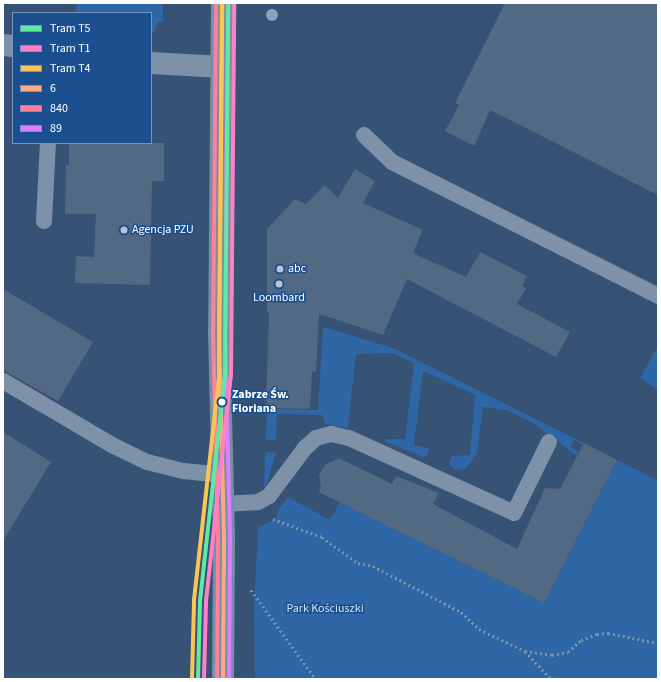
<!DOCTYPE html>
<meta charset="utf-8">
<style>
body{margin:0}
#map{position:relative;width:661px;height:682px;overflow:hidden;background:#365274;font-family:"Source Sans 3",sans-serif}
div>[style]{position:absolute}
.green>*{inset:0;background:#2f66a5}
.building>*{inset:0;background:#526984}
.path>*{height:2.5px;margin-top:-1.25px;transform-origin:0;background:repeating-linear-gradient(90deg,#7d92a8 0 2px,transparent 0 5px)}
.lane>*{height:16px;margin:-8px;padding:0 8px;transform-origin:8px;border-radius:8px;background:#7d92a8}
.street>*{height:22px;margin:-11px;padding:0 11px;transform-origin:11px;border-radius:11px;background:#7d92a8}
.secondary>*{height:22px;margin:-11px;padding:0 11px;transform-origin:11px;border-radius:11px;background:#798da4}
.bus-1>*{height:4px;margin:-2px;padding:0 2px;transform-origin:2px;border-radius:2px;background:#ffa980}
.bus-2>*{height:4px;margin:-2px;padding:0 2px;transform-origin:2px;border-radius:2px;background:#ff8098}
.bus-3>*{height:4px;margin:-2px;padding:0 2px;transform-origin:2px;border-radius:2px;background:#d880ff}
.tram-1>*{height:4px;margin:-2px;padding:0 2px;transform-origin:2px;border-radius:2px;background:#60e9a3}
.tram-2>*{height:4px;margin:-2px;padding:0 2px;transform-origin:2px;border-radius:2px;background:#ff80c5}
.tram-3>*{height:4px;margin:-2px;padding:0 2px;transform-origin:2px;border-radius:2px;background:#fcc553}
.trees>*{width:12px;height:12px;margin:-6px;border-radius:50%;background:#8aa2be}
.dots>*{width:11px;height:11px;translate:-50% -50%;box-sizing:border-box;border:2px solid #1b4f8f;border-radius:50%}
span{translate:-50% -50%;white-space:nowrap;text-align:center;line-height:1.15;-webkit-text-stroke:3px #1b4f8f;paint-order:stroke}
.poi-label{font-size:12px;color:#fff}
.left{translate:0 -50%;text-align:left}
.stop-label{font-size:12px;color:#fff;font-weight:700}
.park-label{font-size:12px;color:#cfe3fa}
.frame{position:absolute;inset:0;border:4px solid #fff;pointer-events:none}
.legend{position:absolute;left:12px;top:12px;width:140px;height:132px;box-sizing:border-box;background:#1b4f8f;border:1px solid #7695bc;margin:0;padding:5px 7px;list-style:none;font-size:12px;color:#fff}
.legend li{display:flex;align-items:center;gap:8px;height:20px}
.legend b{width:20px;border:1px solid #7695bc}
</style>
<div id="map">
<div class="green">
<div style="clip-path:polygon(77px 3px,163px 3px,163px 21px,158px 22px,154px 32px,151px 32px,151px 13px,76px 13px)"></div>
<div style="clip-path:polygon(323px 327px,393px 348px,584px 443px,583px 445px,574px 440px,570px 447px,579px 452px,577px 456px,530px 421px,505px 410px,483px 407px,477px 454px,465px 469px,455px 470px,449px 464px,452px 456px,470px 455px,475px 395px,423px 371px,414px 445px,429px 448px,428px 454px,423px 457px,386px 442px,386px 439px,405px 439px,414px 363px,391px 353px,356px 354px,348px 428px,325px 424px,322px 415px,277px 414px,276px 440px,266px 440px,267px 409px,318px 410px)"></div>
<div style="clip-path:polygon(658px 346px,658px 390px,640px 378px)"></div>
<div style="clip-path:polygon(265px 452px,276px 453px,266px 487px,264px 486px)"></div>
<div style="clip-path:polygon(617px 460px,658px 481px,658px 679px,255px 679px,254px 606px,258px 528px,276px 518px,278px 510px,288px 497px,330px 520px,340px 502px,544px 603px)"></div>
</div>
<div class="building">
<div style="clip-path:polygon(505px 3px,658px 3px,658px 195px,490px 110px,474px 146px,445px 131px,459px 105px,455px 103px)"></div>
<div style="clip-path:polygon(69px 143px,164px 143px,164px 181px,152px 181px,150px 285px,75px 283px,76px 256px,94px 257px,96px 214px,65px 214px,66px 165px,69px 165px)"></div>
<div style="clip-path:polygon(355px 169px,375px 181px,363px 203px,423px 230px,413px 252px,419px 256px,466px 277px,480px 252px,527px 276px,522px 286px,526px 288px,517px 304px,570px 332px,556px 357px,407px 279px,383px 335px,319px 314px,316px 371px,312px 372px,310px 409px,266px 408px,269px 312px,267px 312px,267px 229px,295px 199px,306px 204px,325px 185px,338px 198px)"></div>
<div style="clip-path:polygon(3px 289px,93px 342px,58px 401px,3px 370px)"></div>
<div style="clip-path:polygon(3px 432px,51px 462px,3px 541px)"></div>
<div style="clip-path:polygon(584px 443px,617px 460px,544px 603px,319px 492px,321px 486px,319px 475px,325px 465px,339px 458px,392px 484px,396px 476px,439px 493px,433px 504px,517px 549px,545px 488px,560px 489px)"></div>
</div>
<div class="path">
<div style="left:273px;top:519px;width:52px;rotate:20.2deg"></div>
<div style="left:322px;top:537px;width:44px;rotate:35.8deg"></div>
<div style="left:358px;top:563px;width:15px;rotate:11deg"></div>
<div style="left:373px;top:566px;width:99px;rotate:27.6deg"></div>
<div style="left:461px;top:612px;width:25px;rotate:43deg"></div>
<div style="left:479px;top:629px;width:51px;rotate:25.6deg"></div>
<div style="left:525px;top:651px;width:38px;rotate:47deg"></div>
<div style="left:251px;top:590px;width:110px;rotate:53.9deg"></div>
<div style="left:525px;top:651px;width:27px;rotate:8deg"></div>
<div style="left:552px;top:655px;width:16px;rotate:-11deg"></div>
<div style="left:568px;top:652px;width:18px;rotate:-43deg"></div>
<div style="left:581px;top:640px;width:17px;rotate:-21deg"></div>
<div style="left:597px;top:634px;width:11px;rotate:-5deg"></div>
<div style="left:608px;top:633px;width:51px;rotate:11.3deg"></div>
</div>
<div class="lane">
<div style="left:364px;top:135px;width:39px;rotate:44deg"></div>
<div style="left:392px;top:162px;width:298px;rotate:26.7deg"></div>
<div style="left:44px;top:221px;width:78px;rotate:-87.1deg"></div>
<div style="left:3px;top:381px;width:126px;rotate:30.4deg"></div>
<div style="left:112px;top:445px;width:39px;rotate:26deg"></div>
<div style="left:147px;top:462px;width:38px;rotate:14deg"></div>
<div style="left:184px;top:471px;width:38px;rotate:6deg"></div>
<div style="left:223px;top:504px;width:35px;rotate:-3deg"></div>
<div style="left:258px;top:502px;width:13px;rotate:-29deg"></div>
<div style="left:269px;top:496px;width:60px;rotate:-53.1deg"></div>
<div style="left:305px;top:448px;width:15px;rotate:-42deg"></div>
<div style="left:316px;top:438px;width:16px;rotate:-15deg"></div>
<div style="left:331px;top:434px;width:18px;rotate:13deg"></div>
<div style="left:349px;top:438px;width:181px;rotate:24.4deg"></div>
<div style="left:514px;top:513px;width:79px;rotate:-63.8deg"></div>
</div>
<div class="street">
<div style="left:3px;top:45px;width:10px;rotate:6deg"></div>
<div style="left:151px;top:63px;width:71px;rotate:3.2deg"></div>
</div>
<div class="secondary">
<div style="left:222px;top:3px;width:329px;rotate:90.5deg"></div>
<div style="left:219px;top:332px;width:209px;rotate:88.6deg"></div>
<div style="left:224px;top:541px;width:138px;rotate:90.4deg"></div>
</div>
<div class="bus-1">
<div style="left:222px;top:3px;width:329px;rotate:90.5deg"></div>
<div style="left:219px;top:332px;width:209px;rotate:88.6deg"></div>
<div style="left:224px;top:541px;width:138px;rotate:90.4deg"></div>
</div>
<div class="bus-2">
<div style="left:216px;top:3px;width:329px;rotate:90.5deg"></div>
<div style="left:213px;top:332px;width:209px;rotate:88.6deg"></div>
<div style="left:218px;top:541px;width:138px;rotate:90.4deg"></div>
</div>
<div class="bus-3">
<div style="left:228px;top:3px;width:329px;rotate:90.5deg"></div>
<div style="left:225px;top:332px;width:209px;rotate:88.6deg"></div>
<div style="left:230px;top:541px;width:138px;rotate:90.4deg"></div>
</div>
<div class="tram-1">
<div style="left:198px;top:679px;width:78px;rotate:-88.5deg"></div>
<div style="left:200px;top:601px;width:226px;rotate:-83.7deg"></div>
<div style="left:225px;top:376px;width:373px;rotate:-89.5deg"></div>
</div>
<div class="tram-2">
<div style="left:204px;top:679px;width:78px;rotate:-88.5deg"></div>
<div style="left:206px;top:601px;width:226px;rotate:-83.7deg"></div>
<div style="left:231px;top:376px;width:373px;rotate:-89.5deg"></div>
</div>
<div class="tram-3">
<div style="left:192px;top:679px;width:79px;rotate:-88.5deg"></div>
<div style="left:194px;top:600px;width:225px;rotate:-83.6deg"></div>
<div style="left:219px;top:376px;width:373px;rotate:-89.5deg"></div>
</div>
<div class="trees">
<div style="left:272px;top:15px"></div>
</div>
<div class="dots">
<div style="left:124px;top:230px;background:#b9c2ce"></div>
<div style="left:280px;top:269px;background:#b9c2ce"></div>
<div style="left:279px;top:284px;background:#b9c2ce"></div>
<div style="left:222px;top:402px;background:#fff"></div>
</div>
<div class="poi-label">
<span class="left" style="left:132px;top:230px">Agencja PZU</span>
<span class="left" style="left:288px;top:269px">abc</span>
<span style="left:279px;top:298px">Loombard</span>
</div>
<div class="stop-label">
<span class="left" style="left:232px;top:402px">Zabrze Św.<br>Floriana</span>
</div>
<div class="park-label">
<span style="left:325px;top:609px">Park Kościuszki</span>
</div>
<div class="frame"></div>
<ul class="legend">
<li><b style="height:5px;background:#60e9a3"></b>Tram T5</li>
<li><b style="height:5px;background:#ff80c5"></b>Tram T1</li>
<li><b style="height:5px;background:#fcc553"></b>Tram T4</li>
<li><b style="height:5px;background:#ffa980"></b>6</li>
<li><b style="height:5px;background:#ff8098"></b>840</li>
<li><b style="height:5px;background:#d880ff"></b>89</li>
</ul>
</div>
